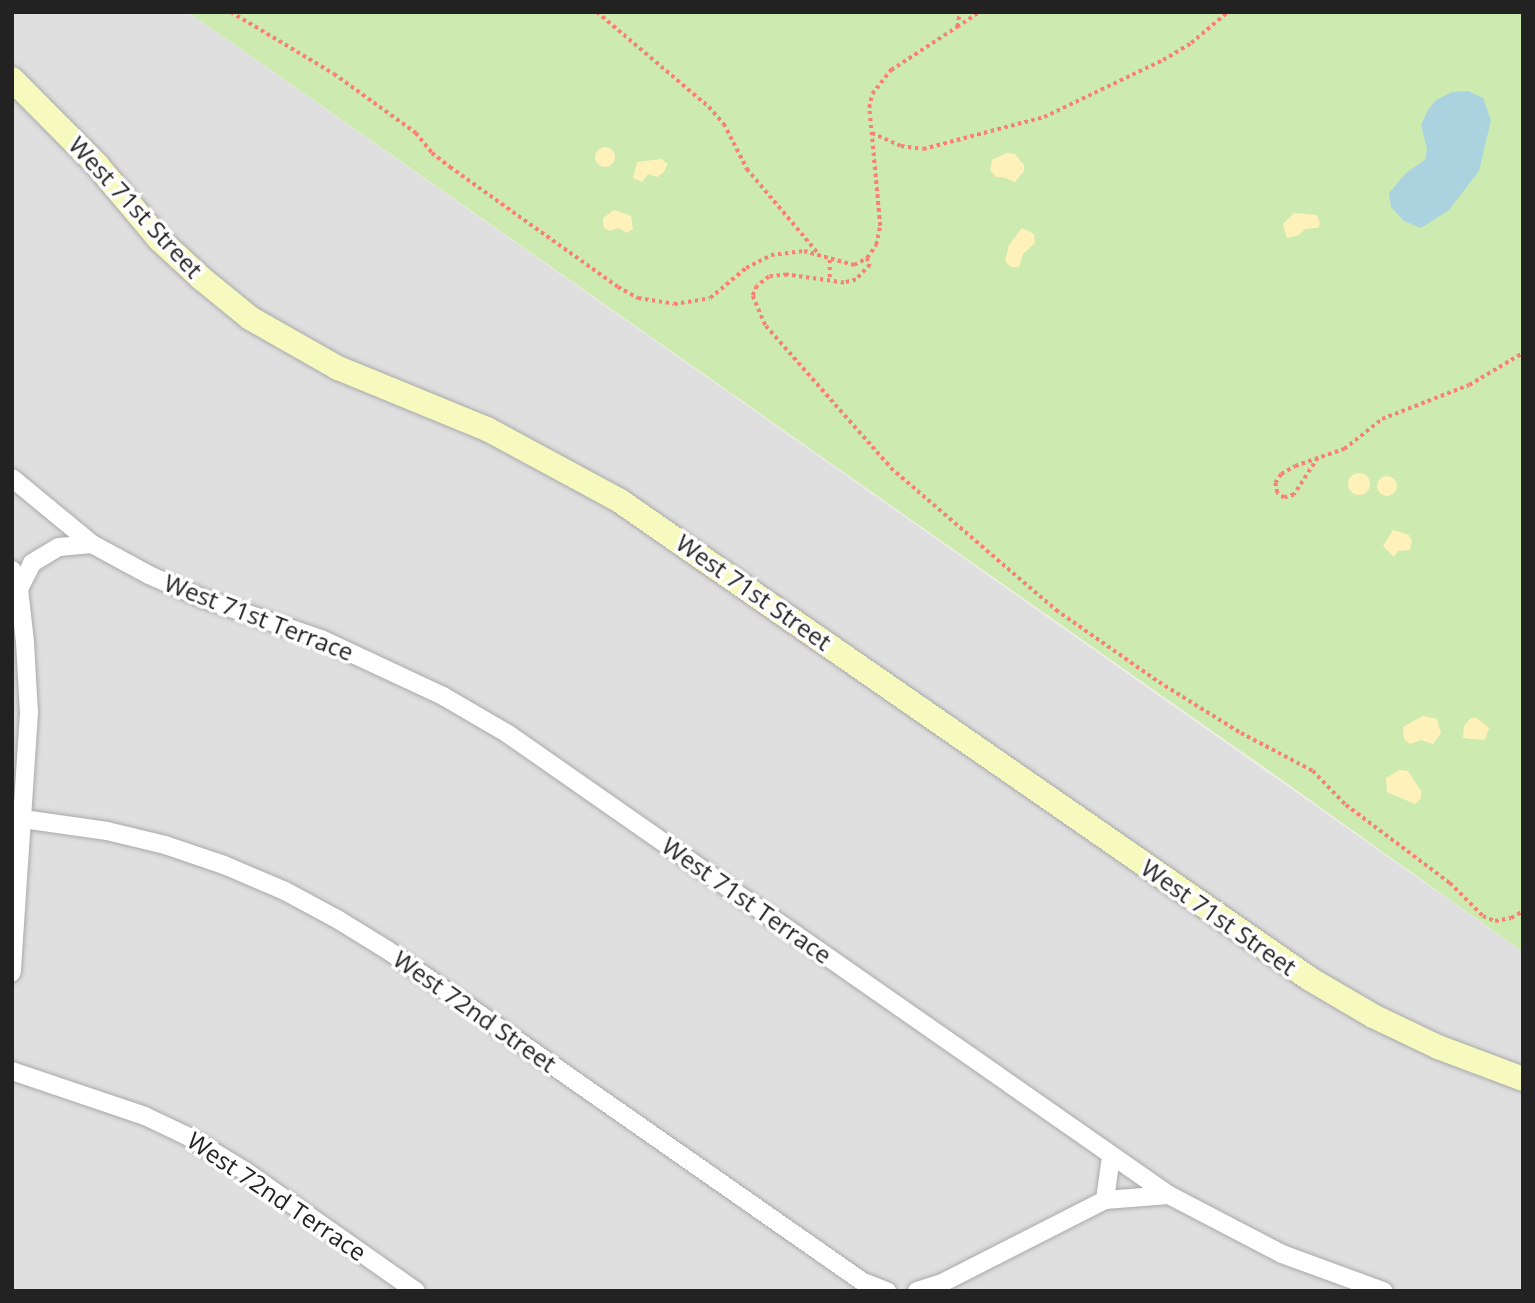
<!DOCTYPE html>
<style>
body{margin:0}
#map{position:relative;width:1535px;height:1303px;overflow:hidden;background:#f2efe9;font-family:"Open Sans",sans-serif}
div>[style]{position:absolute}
.residential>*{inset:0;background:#e0dfdf}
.grass>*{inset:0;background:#cdebb0}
.sand>*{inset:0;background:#fff1ba}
.round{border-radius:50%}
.water>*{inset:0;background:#aad3df}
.path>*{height:3.5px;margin-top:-1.75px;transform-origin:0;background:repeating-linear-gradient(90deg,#fa8072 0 3.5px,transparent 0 7px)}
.roads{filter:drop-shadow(0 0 2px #a9a9a9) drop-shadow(0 0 2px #a9a9a9)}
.street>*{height:18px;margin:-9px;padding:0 9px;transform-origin:9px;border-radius:9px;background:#fff}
.secondary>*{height:24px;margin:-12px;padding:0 12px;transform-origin:12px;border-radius:12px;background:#f7fabf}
span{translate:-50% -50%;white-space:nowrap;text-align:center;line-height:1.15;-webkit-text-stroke:7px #fff;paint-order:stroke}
.street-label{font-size:24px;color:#222}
.frame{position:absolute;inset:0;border:14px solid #222;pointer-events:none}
</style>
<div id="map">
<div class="residential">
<div style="clip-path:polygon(12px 12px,188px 12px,1523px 952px,1523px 1291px,12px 1291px)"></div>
</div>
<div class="grass">
<div style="clip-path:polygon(188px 12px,1523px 12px,1523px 952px,1282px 780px)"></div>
</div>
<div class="sand">
<div class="round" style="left:595px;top:147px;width:20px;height:20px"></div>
<div style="clip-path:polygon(1007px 153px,1015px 154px,1024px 165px,1024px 171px,1015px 182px,1003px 177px,996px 177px,990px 170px,992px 160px)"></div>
<div style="clip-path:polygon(661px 159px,668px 164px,663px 173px,657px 177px,648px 174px,642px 182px,633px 178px,637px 162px)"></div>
<div style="clip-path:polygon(614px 210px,631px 216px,633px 229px,627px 233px,618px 228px,610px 231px,604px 228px,603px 218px)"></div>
<div style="clip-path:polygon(1294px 213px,1317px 215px,1320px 224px,1318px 228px,1305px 229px,1299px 235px,1287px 238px,1283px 224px)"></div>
<div style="clip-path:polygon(1022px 228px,1034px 234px,1035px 243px,1023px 254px,1019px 267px,1011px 267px,1005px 261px,1009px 245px)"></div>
<div class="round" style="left:1348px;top:473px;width:22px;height:22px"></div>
<div class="round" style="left:1377px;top:476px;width:20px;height:20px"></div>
<div style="clip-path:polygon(1393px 530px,1409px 535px,1412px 541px,1410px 550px,1398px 551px,1394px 557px,1383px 546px)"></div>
<div style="clip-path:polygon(1423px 716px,1437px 719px,1441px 733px,1433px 744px,1421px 740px,1410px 744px,1404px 739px,1403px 727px)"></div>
<div style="clip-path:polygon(1471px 718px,1477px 718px,1489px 728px,1485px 740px,1463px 738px,1464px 726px)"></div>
<div style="clip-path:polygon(1400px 770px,1408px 771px,1421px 791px,1421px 798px,1415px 804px,1387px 792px,1386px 778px)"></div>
</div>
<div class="water">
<div style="clip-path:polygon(1468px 91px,1483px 98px,1491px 120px,1479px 171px,1449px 210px,1421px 228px,1404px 221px,1391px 207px,1389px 193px,1406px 173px,1425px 160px,1427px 149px,1421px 125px,1428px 110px,1436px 100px,1452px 92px)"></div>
</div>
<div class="path">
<div style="left:231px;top:12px;width:120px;rotate:31deg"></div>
<div style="left:334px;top:74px;width:101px;rotate:35.7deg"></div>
<div style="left:416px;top:133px;width:26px;rotate:51deg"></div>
<div style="left:432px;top:153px;width:23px;rotate:38deg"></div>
<div style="left:450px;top:167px;width:206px;rotate:35.5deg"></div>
<div style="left:618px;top:287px;width:23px;rotate:29deg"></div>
<div style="left:638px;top:298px;width:36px;rotate:9deg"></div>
<div style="left:674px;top:304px;width:36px;rotate:-9deg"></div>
<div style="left:710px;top:298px;width:47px;rotate:-39.8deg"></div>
<div style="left:746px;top:268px;width:28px;rotate:-27deg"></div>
<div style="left:771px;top:255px;width:33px;rotate:-7deg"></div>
<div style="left:804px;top:251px;width:52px;rotate:15.6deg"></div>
<div style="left:854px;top:265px;width:15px;rotate:-28deg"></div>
<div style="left:867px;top:258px;width:16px;rotate:-55deg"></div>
<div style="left:876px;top:245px;width:19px;rotate:-78deg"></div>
<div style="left:880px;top:226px;width:119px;rotate:-95.3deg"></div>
<div style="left:869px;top:108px;width:14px;rotate:-78deg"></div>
<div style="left:872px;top:94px;width:31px;rotate:-52deg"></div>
<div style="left:891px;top:70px;width:79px;rotate:-33.1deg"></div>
<div style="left:957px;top:27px;width:15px;rotate:-79deg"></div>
<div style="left:597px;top:12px;width:147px;rotate:40.3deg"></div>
<div style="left:709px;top:107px;width:23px;rotate:49deg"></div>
<div style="left:724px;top:124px;width:51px;rotate:62.9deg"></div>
<div style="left:747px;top:169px;width:110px;rotate:49.8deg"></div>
<div style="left:957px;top:27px;width:27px;rotate:-34deg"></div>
<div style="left:872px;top:133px;width:32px;rotate:24deg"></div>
<div style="left:901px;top:146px;width:22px;rotate:8deg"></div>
<div style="left:923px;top:149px;width:125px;rotate:-14.8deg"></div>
<div style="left:1044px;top:117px;width:132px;rotate:-25.6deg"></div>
<div style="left:1163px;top:60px;width:33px;rotate:-31deg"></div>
<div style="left:1191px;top:43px;width:48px;rotate:-40deg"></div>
<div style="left:867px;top:258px;width:8px;rotate:67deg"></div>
<div style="left:870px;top:265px;width:21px;rotate:133deg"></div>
<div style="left:856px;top:280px;width:12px;rotate:166deg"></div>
<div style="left:844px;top:283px;width:58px;rotate:-172deg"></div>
<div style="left:787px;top:275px;width:18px;rotate:174deg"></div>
<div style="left:769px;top:277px;width:15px;rotate:143deg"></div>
<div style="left:757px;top:286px;width:11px;rotate:112deg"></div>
<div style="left:753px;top:296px;width:33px;rotate:67deg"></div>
<div style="left:766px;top:326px;width:189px;rotate:48.6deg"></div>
<div style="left:891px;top:468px;width:218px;rotate:40.7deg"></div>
<div style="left:1056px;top:610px;width:126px;rotate:35deg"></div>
<div style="left:1159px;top:682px;width:97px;rotate:31.9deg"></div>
<div style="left:1241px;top:733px;width:81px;rotate:27.8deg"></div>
<div style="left:1313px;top:771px;width:47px;rotate:45.9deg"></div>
<div style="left:1346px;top:805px;width:130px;rotate:36.9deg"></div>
<div style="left:1450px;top:883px;width:47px;rotate:45deg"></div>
<div style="left:1483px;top:916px;width:13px;rotate:23deg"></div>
<div style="left:1495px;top:921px;width:16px;rotate:-11deg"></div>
<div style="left:1511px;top:918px;width:14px;rotate:-30deg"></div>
<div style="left:830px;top:260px;width:21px;rotate:90deg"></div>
<div style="left:1318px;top:458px;width:44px;rotate:123deg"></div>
<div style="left:1294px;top:495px;width:10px;rotate:163deg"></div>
<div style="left:1284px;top:498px;width:9px;rotate:-144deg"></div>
<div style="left:1277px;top:493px;width:10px;rotate:-101deg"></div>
<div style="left:1275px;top:483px;width:11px;rotate:-56deg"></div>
<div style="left:1281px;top:474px;width:16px;rotate:-30deg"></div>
<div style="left:1295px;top:466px;width:52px;rotate:-19.1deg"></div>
<div style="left:1344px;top:449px;width:48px;rotate:-38.3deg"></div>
<div style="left:1382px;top:419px;width:93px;rotate:-21.3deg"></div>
<div style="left:1469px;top:385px;width:63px;rotate:-30.7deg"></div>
</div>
<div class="roads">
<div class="street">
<div style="left:12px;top:478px;width:104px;rotate:39.5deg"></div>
<div style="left:92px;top:544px;width:65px;rotate:28.5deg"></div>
<div style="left:149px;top:575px;width:60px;rotate:23.6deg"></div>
<div style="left:204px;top:599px;width:124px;rotate:18.9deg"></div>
<div style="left:321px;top:639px;width:135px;rotate:25deg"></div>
<div style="left:443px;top:696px;width:75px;rotate:30.3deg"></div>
<div style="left:508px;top:734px;width:806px;rotate:34.89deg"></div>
<div style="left:1169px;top:1195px;width:127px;rotate:27.6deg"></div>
<div style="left:1282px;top:1254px;width:108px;rotate:20.1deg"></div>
<div style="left:12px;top:570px;width:20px;rotate:70deg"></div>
<div style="left:19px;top:589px;width:53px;rotate:83.5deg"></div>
<div style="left:25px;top:642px;width:71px;rotate:86.8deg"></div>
<div style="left:29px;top:713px;width:260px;rotate:93.8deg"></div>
<div style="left:19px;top:589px;width:29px;rotate:-63deg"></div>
<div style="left:32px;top:563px;width:31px;rotate:-31deg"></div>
<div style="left:59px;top:547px;width:33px;rotate:-5deg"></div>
<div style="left:23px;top:819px;width:85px;rotate:8.1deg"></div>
<div style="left:107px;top:831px;width:60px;rotate:13.6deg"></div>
<div style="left:165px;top:845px;width:62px;rotate:18.7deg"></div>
<div style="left:224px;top:865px;width:66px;rotate:23.1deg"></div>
<div style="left:285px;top:891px;width:59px;rotate:28.3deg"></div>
<div style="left:337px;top:919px;width:61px;rotate:31.6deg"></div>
<div style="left:389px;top:951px;width:578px;rotate:34.93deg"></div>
<div style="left:863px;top:1282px;width:26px;rotate:21deg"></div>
<div style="left:12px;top:1071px;width:140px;rotate:18.7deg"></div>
<div style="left:145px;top:1116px;width:49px;rotate:25.5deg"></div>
<div style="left:189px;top:1137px;width:66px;rotate:31.3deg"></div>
<div style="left:245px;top:1171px;width:209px;rotate:35.1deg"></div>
<div style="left:1105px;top:1200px;width:44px;rotate:-82.2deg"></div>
<div style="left:917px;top:1291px;width:26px;rotate:-18deg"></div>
<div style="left:942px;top:1283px;width:183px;rotate:-27deg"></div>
<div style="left:1105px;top:1200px;width:64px;rotate:-4.5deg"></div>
</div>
<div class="secondary">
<div style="left:12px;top:79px;width:121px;rotate:45.3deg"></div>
<div style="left:97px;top:165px;width:98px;rotate:50deg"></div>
<div style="left:160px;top:240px;width:56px;rotate:42.8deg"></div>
<div style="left:201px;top:278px;width:63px;rotate:39.2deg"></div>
<div style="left:250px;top:318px;width:101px;rotate:29.6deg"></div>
<div style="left:338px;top:368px;width:161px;rotate:22.3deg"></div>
<div style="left:487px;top:429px;width:151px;rotate:28.4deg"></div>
<div style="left:620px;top:501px;width:839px;rotate:34.71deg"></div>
<div style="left:1310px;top:979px;width:73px;rotate:30.4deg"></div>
<div style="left:1373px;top:1016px;width:72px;rotate:25.5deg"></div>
<div style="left:1438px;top:1047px;width:91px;rotate:20.6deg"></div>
</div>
</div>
<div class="street-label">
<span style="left:136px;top:207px;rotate:47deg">West 71st Street</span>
<span style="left:754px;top:592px;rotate:35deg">West 71st Street</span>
<span style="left:259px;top:617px;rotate:21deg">West 71st Terrace</span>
<span style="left:747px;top:900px;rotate:35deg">West 71st Terrace</span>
<span style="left:1219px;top:917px;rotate:35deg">West 71st Street</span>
<span style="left:475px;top:1011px;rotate:35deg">West 72nd Street</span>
<span style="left:277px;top:1196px;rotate:34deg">West 72nd Terrace</span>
</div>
<div class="frame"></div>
</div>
